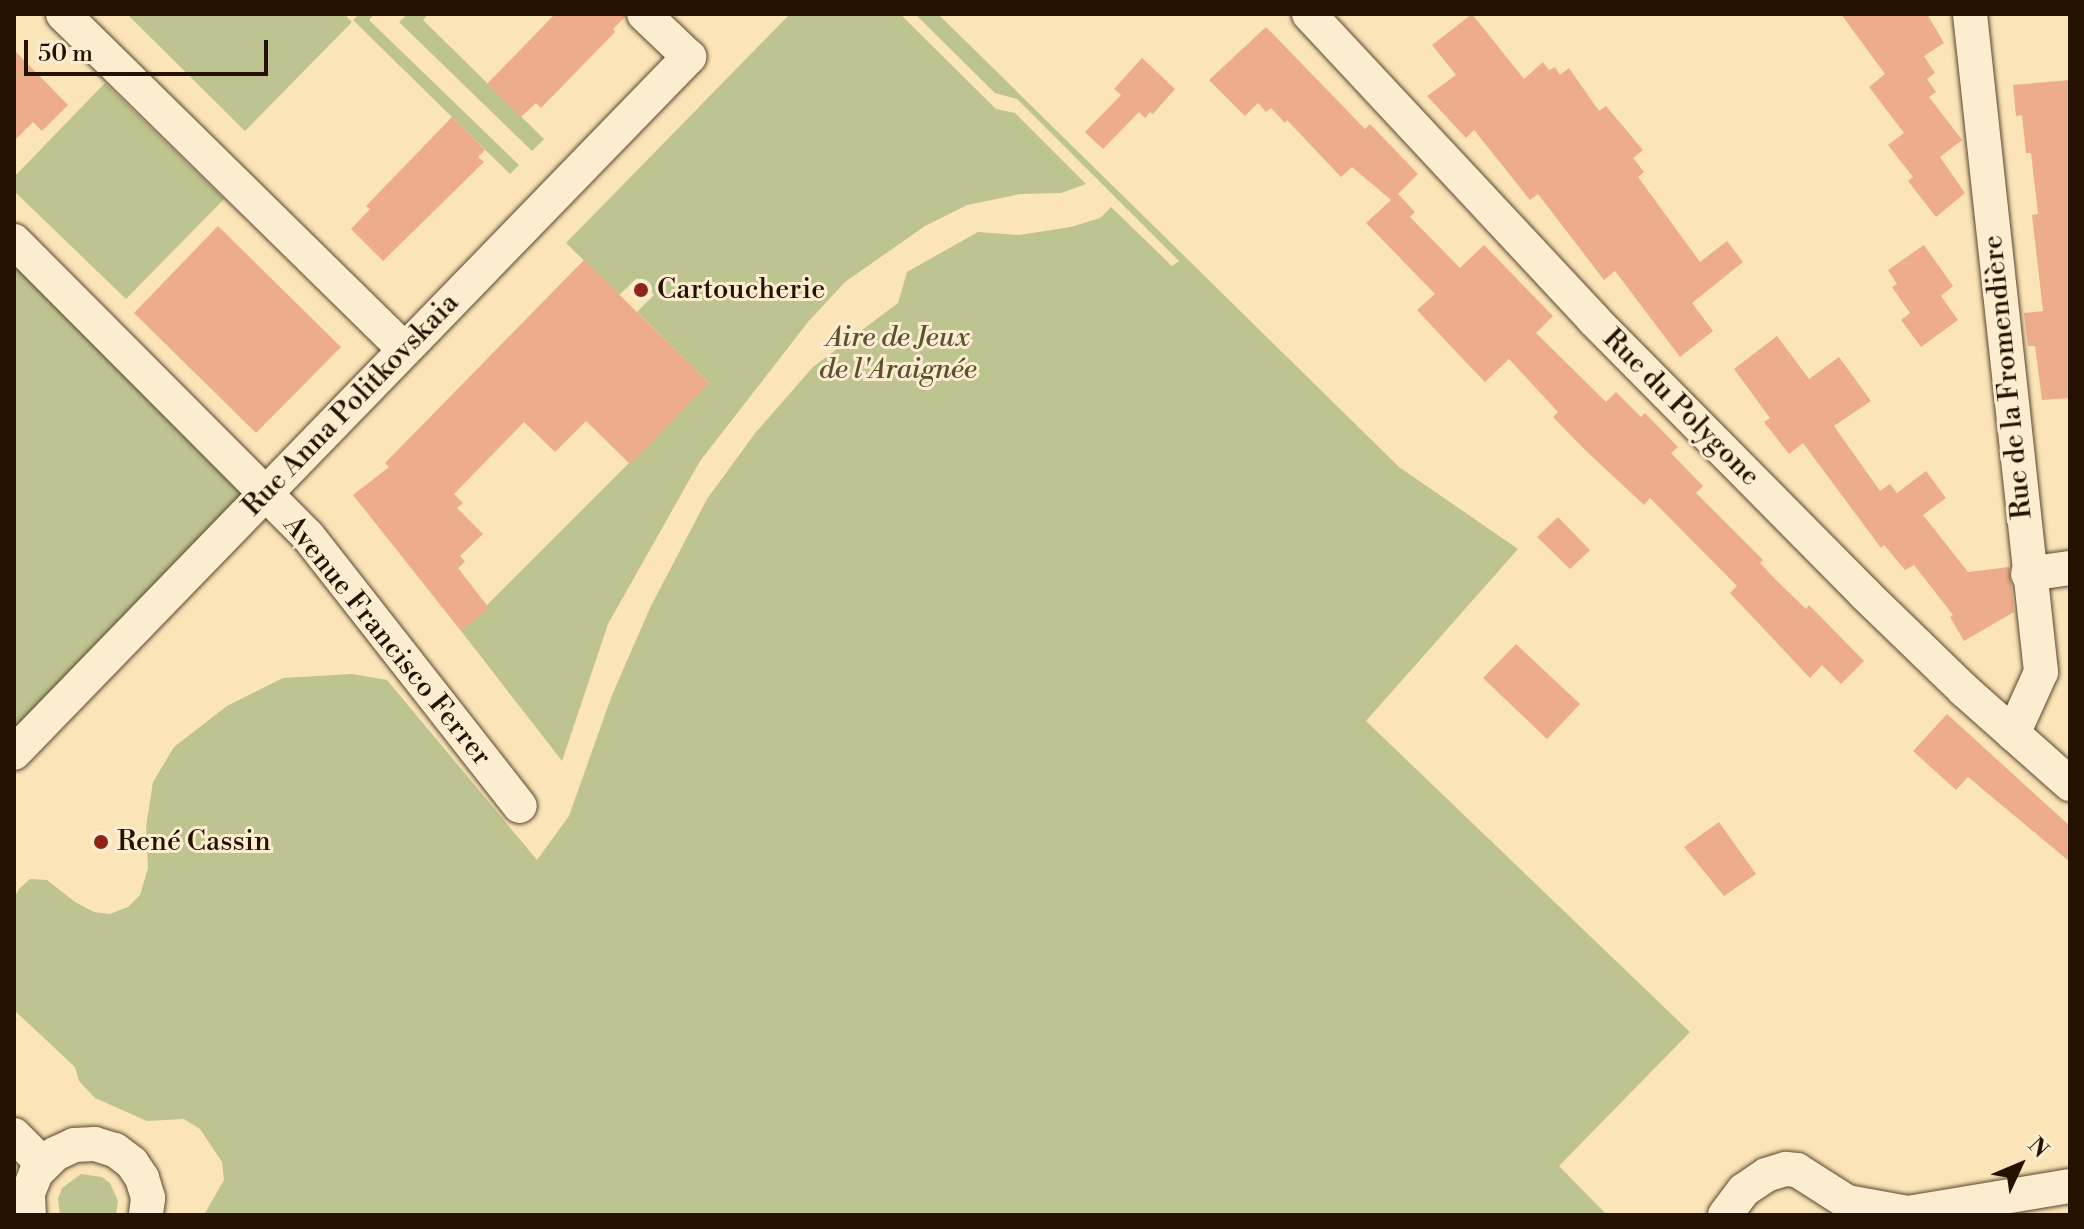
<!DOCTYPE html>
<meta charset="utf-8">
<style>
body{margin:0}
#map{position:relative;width:2084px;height:1229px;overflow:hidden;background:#fbe4b7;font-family:"Libre Bodoni",serif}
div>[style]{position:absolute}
.green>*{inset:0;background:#bdc48f}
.building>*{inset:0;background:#edad8a}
.roads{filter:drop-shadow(0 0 2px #5a462e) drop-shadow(0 0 2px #5a462e)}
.minor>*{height:34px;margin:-17px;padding:0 17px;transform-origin:17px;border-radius:17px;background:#fcedd0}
.dots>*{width:22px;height:22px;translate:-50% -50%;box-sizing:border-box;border:4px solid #fcedd0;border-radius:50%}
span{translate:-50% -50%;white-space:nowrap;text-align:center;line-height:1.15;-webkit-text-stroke:6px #fcedd0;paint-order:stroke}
.poi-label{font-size:28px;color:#251100}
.left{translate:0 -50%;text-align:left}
.park-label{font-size:28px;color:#5a5032;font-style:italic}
.street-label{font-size:28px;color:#251100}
.frame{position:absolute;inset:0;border:16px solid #251100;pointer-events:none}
.north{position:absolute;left:1980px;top:1125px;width:80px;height:80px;-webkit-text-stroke:6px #fcedd0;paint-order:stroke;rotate:46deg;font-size:22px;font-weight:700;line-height:32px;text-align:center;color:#251100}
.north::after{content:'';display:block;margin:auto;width:28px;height:36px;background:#251100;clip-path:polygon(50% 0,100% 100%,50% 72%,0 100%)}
.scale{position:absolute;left:24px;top:40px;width:244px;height:36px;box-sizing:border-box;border:4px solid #251100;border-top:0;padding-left:10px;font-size:24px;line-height:28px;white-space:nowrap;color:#251100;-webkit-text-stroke:6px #fcedd0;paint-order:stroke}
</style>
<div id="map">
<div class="green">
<div style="clip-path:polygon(127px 14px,344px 14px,352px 22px,245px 131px)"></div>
<div style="clip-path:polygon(359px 14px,374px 14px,369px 20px,519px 165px,510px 174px,353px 20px)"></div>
<div style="clip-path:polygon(408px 14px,428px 14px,423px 20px,544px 139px,532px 151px,399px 22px)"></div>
<div style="clip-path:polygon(790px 14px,900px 14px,996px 109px,1015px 113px,1086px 184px,1061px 193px,1020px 194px,967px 205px,925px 226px,845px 282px,808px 322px,700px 461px,608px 624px,562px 761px,461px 631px,709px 383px,637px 312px,654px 295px,637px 278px,619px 295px,566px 243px)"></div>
<div style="clip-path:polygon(915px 14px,938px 14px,1399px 467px,1518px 549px,1366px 721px,1690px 1032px,1559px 1166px,1607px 1215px,204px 1215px,224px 1180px,222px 1162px,200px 1129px,184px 1119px,147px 1121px,95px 1098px,79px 1081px,75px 1067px,14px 1010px,14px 898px,19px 889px,30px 879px,47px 880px,75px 902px,94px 912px,110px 914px,128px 907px,140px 895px,148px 868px,146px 827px,153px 782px,174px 747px,227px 706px,283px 678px,352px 674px,387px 680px,537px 860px,569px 816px,612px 695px,651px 606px,707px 499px,756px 432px,813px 367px,898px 303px,907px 272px,978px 232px,1019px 235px,1071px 227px,1100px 218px,1111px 207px,1172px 266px,1179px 261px,1017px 99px,995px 93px)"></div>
<div style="clip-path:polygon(105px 83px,224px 199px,126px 299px,14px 191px,14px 177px)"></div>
<div style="clip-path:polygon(14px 241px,265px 494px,14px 753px)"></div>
<div style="clip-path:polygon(81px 1174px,102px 1177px,110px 1183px,118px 1201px,116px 1215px,60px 1215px,58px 1199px,62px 1188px)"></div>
</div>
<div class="building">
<div style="clip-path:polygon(555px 14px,625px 14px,625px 17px,613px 29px,615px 32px,541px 108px,536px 103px,521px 117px,487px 84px)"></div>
<div style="clip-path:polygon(1472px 14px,1524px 79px,1543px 62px,1549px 70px,1555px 67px,1560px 75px,1569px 68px,1599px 111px,1606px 106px,1643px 150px,1633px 158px,1644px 172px,1638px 177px,1700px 262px,1727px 241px,1743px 262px,1692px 303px,1713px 331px,1680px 357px,1615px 271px,1604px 280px,1538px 194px,1530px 200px,1474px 130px,1466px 138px,1427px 96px,1456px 75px,1432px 45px)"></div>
<div style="clip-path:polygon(1841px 14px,1927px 14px,1944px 43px,1924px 56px,1935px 73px,1927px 79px,1936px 92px,1929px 97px,1962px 140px,1940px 157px,1965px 193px,1936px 217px,1908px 181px,1913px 177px,1888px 145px,1904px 133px,1869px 87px,1885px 74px)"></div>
<div style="clip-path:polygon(1266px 27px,1365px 129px,1370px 124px,1418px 174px,1398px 194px,1415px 212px,1410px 217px,1460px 268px,1484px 245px,1553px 316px,1536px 333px,1606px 402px,1616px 392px,1641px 417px,1645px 413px,1678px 447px,1671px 453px,1703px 486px,1696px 493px,1763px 560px,1760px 563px,1776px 580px,1806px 609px,1809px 605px,1864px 661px,1841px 684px,1822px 665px,1810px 678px,1730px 593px,1737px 586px,1650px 498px,1644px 505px,1584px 449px,1553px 417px,1558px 412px,1509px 359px,1485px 382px,1459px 355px,1417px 310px,1435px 294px,1366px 223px,1391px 200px,1352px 167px,1341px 177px,1287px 120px,1285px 123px,1271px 108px,1266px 112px,1258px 103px,1245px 116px,1209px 80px)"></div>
<div style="clip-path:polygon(14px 50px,68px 105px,42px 131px,33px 122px,14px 141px)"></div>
<div style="clip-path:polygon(1142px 58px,1175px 89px,1153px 114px,1150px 112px,1145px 118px,1139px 112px,1103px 149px,1085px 132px,1121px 95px,1114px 89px)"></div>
<div style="clip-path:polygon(2070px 80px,2070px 398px,2042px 400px,2035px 346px,2028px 346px,2024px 313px,2043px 311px,2032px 215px,2038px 214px,2031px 153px,2026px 153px,2022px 115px,2016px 116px,2013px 85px)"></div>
<div style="clip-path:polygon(452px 117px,485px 150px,478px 157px,484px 162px,383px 261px,351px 229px,370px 209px,366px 206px)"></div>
<div style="clip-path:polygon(218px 226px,341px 347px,256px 433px,134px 313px)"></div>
<div style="clip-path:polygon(1924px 245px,1953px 286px,1941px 296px,1958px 320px,1921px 347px,1901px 320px,1910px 313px,1892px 287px,1897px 284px,1888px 270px)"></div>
<div style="clip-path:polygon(584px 260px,709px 383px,630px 464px,586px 421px,555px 452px,524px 422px,454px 494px,463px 503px,457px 508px,483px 534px,460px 556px,465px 562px,458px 568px,489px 608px,461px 631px,353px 495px,389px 467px,385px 463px)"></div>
<div style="clip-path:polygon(1777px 336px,1809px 379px,1839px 357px,1871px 401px,1834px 426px,1880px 491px,1890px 484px,1897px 493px,1926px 471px,1946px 498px,1923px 515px,1968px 572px,2009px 567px,2014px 612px,1964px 641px,1950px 617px,1953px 615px,1914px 565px,1905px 570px,1884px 545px,1881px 548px,1803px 443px,1789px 454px,1764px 422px,1770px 418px,1734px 369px)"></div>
<div style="clip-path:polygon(1558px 517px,1590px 550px,1570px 569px,1537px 537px)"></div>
<div style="clip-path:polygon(1516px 644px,1580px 704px,1547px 739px,1483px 678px)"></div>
<div style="clip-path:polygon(1947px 714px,2070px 826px,2070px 862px,1968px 777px,1956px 790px,1913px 751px)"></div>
<div style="clip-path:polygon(1719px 822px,1756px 874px,1724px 896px,1684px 847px)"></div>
</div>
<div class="roads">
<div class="minor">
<div style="left:63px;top:14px;width:479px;rotate:44.5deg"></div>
<div style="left:1309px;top:14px;width:418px;rotate:47deg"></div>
<div style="left:1594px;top:320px;width:385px;rotate:45.3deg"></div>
<div style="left:1865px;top:594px;width:138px;rotate:44.1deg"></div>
<div style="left:1964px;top:690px;width:142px;rotate:41.6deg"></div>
<div style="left:1970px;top:14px;width:662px;rotate:83.84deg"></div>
<div style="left:2041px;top:672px;width:68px;rotate:114.3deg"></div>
<div style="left:14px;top:241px;width:416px;rotate:45.1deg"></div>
<div style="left:308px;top:536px;width:343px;rotate:51.9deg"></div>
<div style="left:2028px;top:574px;width:42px;rotate:-8.1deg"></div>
<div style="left:14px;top:753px;width:970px;rotate:-45.88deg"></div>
<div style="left:689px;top:57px;width:62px;rotate:-136.3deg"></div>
<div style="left:14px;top:1135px;width:42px;rotate:45deg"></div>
<div style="left:29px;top:1215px;width:22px;rotate:-93deg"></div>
<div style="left:28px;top:1193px;width:22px;rotate:-68deg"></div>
<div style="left:36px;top:1173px;width:27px;rotate:-45deg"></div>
<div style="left:55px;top:1154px;width:21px;rotate:-25deg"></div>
<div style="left:74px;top:1145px;width:21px;rotate:-3deg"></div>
<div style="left:95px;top:1144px;width:21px;rotate:17deg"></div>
<div style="left:115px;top:1150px;width:21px;rotate:37deg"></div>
<div style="left:132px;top:1163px;width:18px;rotate:56deg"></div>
<div style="left:142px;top:1178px;width:21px;rotate:73deg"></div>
<div style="left:148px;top:1198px;width:17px;rotate:97deg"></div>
<div style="left:1725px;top:1215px;width:31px;rotate:-53deg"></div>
<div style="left:1744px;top:1190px;width:27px;rotate:-34deg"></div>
<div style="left:1766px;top:1175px;width:21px;rotate:-17deg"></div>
<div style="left:1786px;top:1169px;width:11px;rotate:5deg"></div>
<div style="left:1797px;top:1170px;width:59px;rotate:32.6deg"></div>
<div style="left:1847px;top:1202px;width:62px;rotate:10.2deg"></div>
<div style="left:1908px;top:1213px;width:164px;rotate:-9.5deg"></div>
</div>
</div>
<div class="dots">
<div style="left:641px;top:290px;background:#8f2418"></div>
<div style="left:101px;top:842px;background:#8f2418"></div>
</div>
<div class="poi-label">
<span class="left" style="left:657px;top:290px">Cartoucherie</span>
<span class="left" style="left:117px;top:842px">René Cassin</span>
</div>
<div class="park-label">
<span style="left:898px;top:354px">Aire de Jeux<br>de l'Araignée</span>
</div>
<div class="street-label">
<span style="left:2008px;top:377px;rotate:-96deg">Rue de la Fromendière</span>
<span style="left:351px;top:405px;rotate:-46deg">Rue Anna Politkovskaia</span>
<span style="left:1681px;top:408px;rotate:45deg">Rue du Polygone</span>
<span style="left:387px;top:641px;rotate:51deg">Avenue Francisco Ferrer</span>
</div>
<div class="frame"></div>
<div class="north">N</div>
<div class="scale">50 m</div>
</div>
